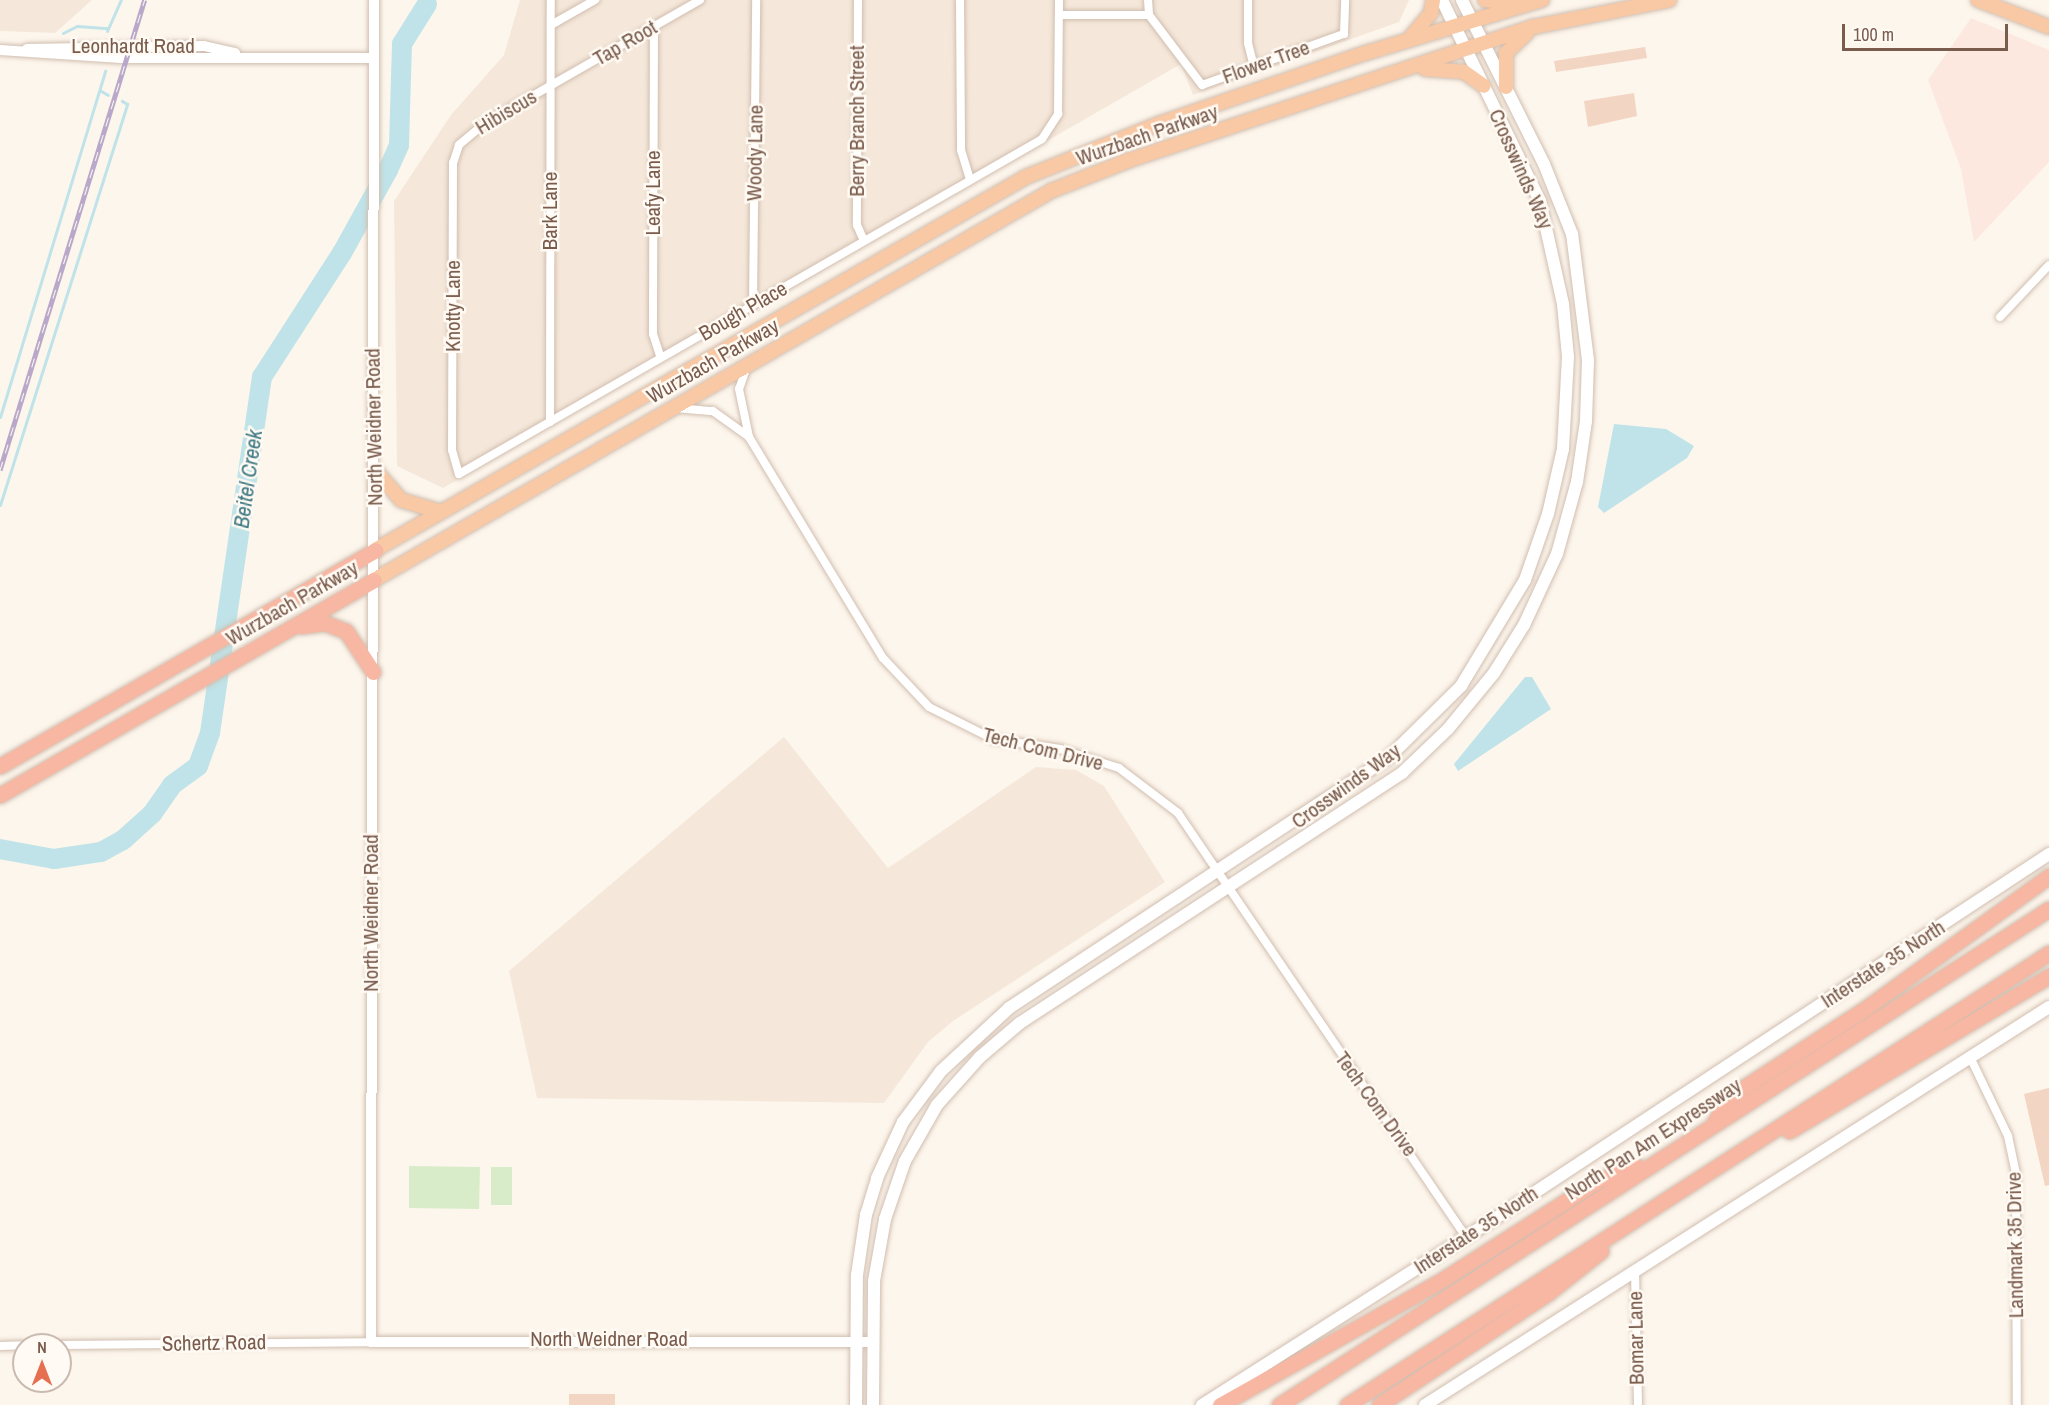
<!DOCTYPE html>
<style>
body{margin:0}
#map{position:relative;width:2049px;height:1405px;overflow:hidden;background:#fdf6ec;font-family:"Archivo Narrow",sans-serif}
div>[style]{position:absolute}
.residential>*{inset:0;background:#f5e8da}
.commercial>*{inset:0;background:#fde8e0}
.green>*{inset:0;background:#d8ecc9}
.water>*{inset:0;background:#bfe3e8}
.stream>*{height:3px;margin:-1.5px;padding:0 1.5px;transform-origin:1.5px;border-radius:1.5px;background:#bfe3e8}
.river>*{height:20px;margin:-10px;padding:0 10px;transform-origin:10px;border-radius:10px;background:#bfe3e8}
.building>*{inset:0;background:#f3d5c3}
.roads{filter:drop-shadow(0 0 2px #d1beb0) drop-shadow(0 0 2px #d1beb0)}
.minor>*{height:8px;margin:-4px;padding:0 4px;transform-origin:4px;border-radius:4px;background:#fff}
.tertiary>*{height:10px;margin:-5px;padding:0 5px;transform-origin:5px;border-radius:5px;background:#fff}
.secondary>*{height:12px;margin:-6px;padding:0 6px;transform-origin:6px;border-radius:6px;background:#fff}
.trunk>*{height:14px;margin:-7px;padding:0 7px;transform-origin:7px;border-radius:7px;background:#f9c8a4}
.motorway>*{height:15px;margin:-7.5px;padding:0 7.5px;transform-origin:7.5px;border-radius:7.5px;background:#f7b7a3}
.rail>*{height:5px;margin-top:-2.5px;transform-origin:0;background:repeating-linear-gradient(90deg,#fffaf3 0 9px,#b9a8c9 0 18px);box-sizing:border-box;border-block:2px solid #b9a8c9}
span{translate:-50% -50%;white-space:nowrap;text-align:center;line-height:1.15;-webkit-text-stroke:5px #fffaf3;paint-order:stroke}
.street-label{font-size:21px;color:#7a5c4d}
.water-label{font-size:22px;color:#437c86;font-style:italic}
.north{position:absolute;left:12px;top:1333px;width:60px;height:60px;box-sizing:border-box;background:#fffaf3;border:2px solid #cabbb1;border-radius:50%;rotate:0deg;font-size:16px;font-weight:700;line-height:24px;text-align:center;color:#7a5c4d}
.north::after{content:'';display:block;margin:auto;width:21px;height:27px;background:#e76f51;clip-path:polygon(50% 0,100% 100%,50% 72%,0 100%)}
.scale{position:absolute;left:1842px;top:24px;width:166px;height:27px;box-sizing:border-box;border:3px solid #7a5c4d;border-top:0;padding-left:8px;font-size:18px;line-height:21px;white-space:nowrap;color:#7a5c4d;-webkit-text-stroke:4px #fffaf3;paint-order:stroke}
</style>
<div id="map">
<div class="residential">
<div style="clip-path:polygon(0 0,92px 0,55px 33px,0 31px)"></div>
<div style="clip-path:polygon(520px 0,1409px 0,1399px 22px,1193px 95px,1181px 64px,443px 488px,397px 466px,394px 201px,451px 115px,504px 55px)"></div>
<div style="clip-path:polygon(784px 737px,888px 868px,1036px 767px,1076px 770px,1104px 786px,1165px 882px,953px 1021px,928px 1042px,884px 1103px,537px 1098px,509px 971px)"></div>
</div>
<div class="commercial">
<div style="clip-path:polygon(1971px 18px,2049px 50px,2049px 162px,1974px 242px,1961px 169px,1928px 80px)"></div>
</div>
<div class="green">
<div style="clip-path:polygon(409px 1166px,480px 1167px,479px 1209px,409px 1208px)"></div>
<div style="clip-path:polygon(491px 1167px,512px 1167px,512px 1205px,491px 1205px)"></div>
</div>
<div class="water">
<div style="clip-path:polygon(1614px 424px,1666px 429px,1694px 446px,1687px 458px,1604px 513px,1598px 507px)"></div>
<div style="clip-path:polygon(1525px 677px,1532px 677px,1551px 709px,1458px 771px,1454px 764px)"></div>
</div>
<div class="stream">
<div style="left:427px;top:4px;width:4px;rotate:-76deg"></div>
<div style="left:107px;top:31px;width:34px;rotate:-66deg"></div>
<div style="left:63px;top:33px;width:16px;rotate:-27deg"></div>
<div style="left:77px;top:26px;width:31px;rotate:4deg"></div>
<div style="left:101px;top:91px;width:8px;rotate:30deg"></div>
<div style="left:0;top:417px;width:362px;rotate:-73.1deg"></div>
<div style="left:0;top:505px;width:421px;rotate:-72.4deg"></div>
<div style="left:127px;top:104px;width:6px;rotate:-149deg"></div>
</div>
<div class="river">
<div style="left:0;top:849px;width:55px;rotate:10.5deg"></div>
<div style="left:54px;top:859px;width:48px;rotate:-8.5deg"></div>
<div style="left:101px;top:852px;width:25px;rotate:-29deg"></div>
<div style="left:123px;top:840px;width:39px;rotate:-42deg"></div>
<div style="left:152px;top:814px;width:35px;rotate:-55deg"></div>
<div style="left:172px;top:785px;width:32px;rotate:-36deg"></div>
<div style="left:198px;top:766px;width:35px;rotate:-70deg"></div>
<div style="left:210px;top:733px;width:360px;rotate:-81.7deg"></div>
<div style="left:262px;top:377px;width:148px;rotate:-57.2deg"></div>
<div style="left:342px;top:253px;width:95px;rotate:-61deg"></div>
<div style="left:388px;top:170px;width:27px;rotate:-66deg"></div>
<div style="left:399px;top:145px;width:101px;rotate:-88.3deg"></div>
<div style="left:402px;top:44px;width:47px;rotate:-58deg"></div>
</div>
<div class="building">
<div style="clip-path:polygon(1645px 47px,1647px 58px,1556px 72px,1554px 61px)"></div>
<div style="clip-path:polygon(1634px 93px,1637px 116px,1588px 127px,1584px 101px)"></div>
<div style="clip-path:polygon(2049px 1088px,2049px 1185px,2045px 1186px,2024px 1094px)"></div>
<div style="clip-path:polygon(569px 1394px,615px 1394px,615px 1405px,569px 1405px)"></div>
</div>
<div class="roads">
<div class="minor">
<div style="left:700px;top:0;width:248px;rotate:150.2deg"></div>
<div style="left:485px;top:123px;width:34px;rotate:140deg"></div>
<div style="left:459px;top:145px;width:19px;rotate:108deg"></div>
<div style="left:453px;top:163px;width:287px;rotate:90.2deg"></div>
<div style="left:452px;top:450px;width:25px;rotate:74deg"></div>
<div style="left:459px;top:474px;width:672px;rotate:-29.88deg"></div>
<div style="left:1042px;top:139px;width:30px;rotate:-57deg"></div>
<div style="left:1058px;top:114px;width:114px;rotate:-89.5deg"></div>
<div style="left:858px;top:0;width:225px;rotate:90.3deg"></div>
<div style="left:857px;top:225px;width:17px;rotate:66deg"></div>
<div style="left:960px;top:0;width:150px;rotate:89.6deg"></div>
<div style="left:961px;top:150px;width:31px;rotate:73deg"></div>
<div style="left:1148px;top:0;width:15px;rotate:86deg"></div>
<div style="left:1248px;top:0;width:43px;rotate:90deg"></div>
<div style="left:1248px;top:43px;width:25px;rotate:76deg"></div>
<div style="left:1059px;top:15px;width:90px"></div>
<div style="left:1149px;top:15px;width:88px;rotate:52.9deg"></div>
<div style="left:1202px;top:85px;width:151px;rotate:-19.8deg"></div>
<div style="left:1344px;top:34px;width:34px;rotate:-88deg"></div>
<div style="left:551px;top:25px;width:51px;rotate:-29.6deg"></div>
<div style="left:654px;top:26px;width:308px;rotate:90.2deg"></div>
<div style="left:653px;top:334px;width:25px;rotate:72deg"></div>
<div style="left:753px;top:305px;width:305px;rotate:-89.4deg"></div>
<div style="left:2000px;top:317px;width:71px;rotate:-46.7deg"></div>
<div style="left:747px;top:366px;width:24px;rotate:109deg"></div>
<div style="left:739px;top:389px;width:49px;rotate:78.2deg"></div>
<div style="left:676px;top:408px;width:37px;rotate:5deg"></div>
<div style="left:713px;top:411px;width:44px;rotate:35.8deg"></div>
<div style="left:749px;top:437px;width:258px;rotate:58.8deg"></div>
<div style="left:883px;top:658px;width:67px;rotate:46.8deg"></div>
<div style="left:929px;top:707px;width:72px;rotate:26.6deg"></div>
<div style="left:993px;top:739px;width:68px;rotate:8.5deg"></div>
<div style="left:1060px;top:749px;width:62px;rotate:17.9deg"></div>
<div style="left:1119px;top:768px;width:74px;rotate:37.3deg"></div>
<div style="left:1178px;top:813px;width:513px;rotate:55.81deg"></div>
<div style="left:550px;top:422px;width:422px;rotate:-89.9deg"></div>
<div style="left:1970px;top:1057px;width:88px;rotate:64.3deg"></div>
<div style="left:2008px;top:1136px;width:39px;rotate:78deg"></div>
<div style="left:2016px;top:1174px;width:231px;rotate:89.8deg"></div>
<div style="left:1635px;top:1272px;width:133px;rotate:88.7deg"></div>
<div style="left:57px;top:1345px;width:314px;rotate:-0.5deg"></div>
<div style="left:0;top:1346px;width:24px;rotate:-2deg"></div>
</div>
<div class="tertiary">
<div style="left:374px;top:0;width:1342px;rotate:90.13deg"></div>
<div style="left:371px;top:1342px;width:501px"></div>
<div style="left:27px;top:49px;width:177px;rotate:-1deg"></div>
<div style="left:204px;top:46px;width:32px;rotate:13deg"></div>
<div style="left:0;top:50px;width:121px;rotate:3.8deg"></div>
<div style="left:121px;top:58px;width:252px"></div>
</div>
<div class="secondary">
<div style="left:856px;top:1405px;width:130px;rotate:-89.6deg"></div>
<div style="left:857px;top:1275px;width:61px;rotate:-81.5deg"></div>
<div style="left:866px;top:1215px;width:39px;rotate:-73deg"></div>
<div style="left:877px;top:1178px;width:62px;rotate:-65.1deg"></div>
<div style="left:903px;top:1122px;width:64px;rotate:-53.3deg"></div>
<div style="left:941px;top:1071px;width:93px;rotate:-42.8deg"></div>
<div style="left:1009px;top:1008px;width:454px;rotate:-33.4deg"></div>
<div style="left:1388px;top:758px;width:103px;rotate:-44.6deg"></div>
<div style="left:1461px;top:686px;width:124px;rotate:-58.9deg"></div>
<div style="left:1525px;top:580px;width:70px;rotate:-70.8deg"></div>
<div style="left:1548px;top:514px;width:67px;rotate:-77deg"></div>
<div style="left:1563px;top:449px;width:92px;rotate:-86.9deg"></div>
<div style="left:1568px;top:357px;width:53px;rotate:-95.4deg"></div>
<div style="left:1563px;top:304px;width:106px;rotate:-102.6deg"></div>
<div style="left:1540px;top:201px;width:224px;rotate:-116deg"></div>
<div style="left:873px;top:1405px;width:124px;rotate:-89.5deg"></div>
<div style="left:874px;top:1281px;width:63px;rotate:-79.9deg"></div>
<div style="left:885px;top:1219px;width:61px;rotate:-71deg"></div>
<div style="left:905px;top:1161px;width:64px;rotate:-60.3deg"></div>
<div style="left:937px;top:1105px;width:64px;rotate:-48.1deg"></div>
<div style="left:980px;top:1057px;width:52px;rotate:-40.4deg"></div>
<div style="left:1020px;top:1023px;width:457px;rotate:-33.2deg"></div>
<div style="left:1402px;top:773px;width:64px;rotate:-43.7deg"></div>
<div style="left:1448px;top:729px;width:72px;rotate:-50.6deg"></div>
<div style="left:1494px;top:673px;width:57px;rotate:-58deg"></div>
<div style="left:1524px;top:625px;width:78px;rotate:-65.1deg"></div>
<div style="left:1557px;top:554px;width:75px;rotate:-74.5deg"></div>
<div style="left:1577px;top:482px;width:62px;rotate:-81.6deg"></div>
<div style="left:1586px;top:421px;width:61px;rotate:-88.1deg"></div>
<div style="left:1588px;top:360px;width:127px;rotate:-97.2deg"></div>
<div style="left:1572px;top:234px;width:75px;rotate:-111.8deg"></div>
<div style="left:1544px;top:164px;width:183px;rotate:-116.6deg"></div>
<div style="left:1202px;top:1405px;width:356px;rotate:-32.5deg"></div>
<div style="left:1502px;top:1214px;width:655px;rotate:-33.35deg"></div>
<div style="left:1425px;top:1405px;width:740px;rotate:-32.53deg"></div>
</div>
<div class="trunk">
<div style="left:1485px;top:0;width:31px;rotate:6deg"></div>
<div style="left:1978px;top:0;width:76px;rotate:20.8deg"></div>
<div style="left:1410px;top:38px;width:33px;rotate:-50deg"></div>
<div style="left:1431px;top:13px;width:13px;rotate:-81deg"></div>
<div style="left:1425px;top:69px;width:39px;rotate:4deg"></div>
<div style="left:1464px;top:72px;width:24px;rotate:35deg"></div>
<div style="left:1506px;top:87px;width:34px;rotate:-90deg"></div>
<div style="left:1506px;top:53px;width:29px;rotate:-44deg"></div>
<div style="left:375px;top:470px;width:40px;rotate:49deg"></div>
<div style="left:401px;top:500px;width:42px;rotate:16.7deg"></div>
<div style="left:375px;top:550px;width:750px;rotate:-29.81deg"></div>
<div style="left:1026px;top:177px;width:145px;rotate:-21.8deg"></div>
<div style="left:1161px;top:123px;width:217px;rotate:-18.9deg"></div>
<div style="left:1366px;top:53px;width:184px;rotate:-16.8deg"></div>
<div style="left:374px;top:580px;width:781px;rotate:-29.88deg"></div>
<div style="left:1051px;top:191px;width:82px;rotate:-21.5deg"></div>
<div style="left:1127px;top:161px;width:428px;rotate:-18.3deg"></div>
<div style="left:1533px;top:27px;width:139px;rotate:-11.2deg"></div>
</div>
<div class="motorway">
<div style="left:301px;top:626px;width:24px;rotate:-7deg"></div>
<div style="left:325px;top:623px;width:22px;rotate:21deg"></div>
<div style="left:346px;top:631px;width:49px;rotate:56.6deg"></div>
<div style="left:0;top:766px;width:433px;rotate:-29.9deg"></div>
<div style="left:0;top:795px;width:431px;rotate:-29.9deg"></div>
<div style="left:1715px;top:1121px;width:28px;rotate:-60deg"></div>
<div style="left:1729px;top:1097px;width:163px;rotate:-33deg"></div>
<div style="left:1866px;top:1008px;width:226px;rotate:-35.8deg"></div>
<div style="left:1789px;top:1131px;width:303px;rotate:-30.8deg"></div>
<div style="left:1220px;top:1405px;width:258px;rotate:-29.4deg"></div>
<div style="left:1445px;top:1278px;width:183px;rotate:-32.5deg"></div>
<div style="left:1599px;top:1180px;width:41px;rotate:-19.7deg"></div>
<div style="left:1279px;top:1405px;width:916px;rotate:-32.79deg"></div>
<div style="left:1347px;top:1405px;width:835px;rotate:-32.78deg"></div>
<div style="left:1379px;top:1405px;width:201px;rotate:-33.5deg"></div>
<div style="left:1547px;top:1294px;width:69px;rotate:-38.5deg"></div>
</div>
</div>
<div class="rail">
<div style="left:0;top:470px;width:492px;rotate:-72.9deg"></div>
</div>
<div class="street-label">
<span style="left:625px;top:43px;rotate:-30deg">Tap Root</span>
<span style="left:133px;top:46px">Leonhardt Road</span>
<span style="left:1266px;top:62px;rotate:-20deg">Flower Tree</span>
<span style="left:506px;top:112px;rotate:-31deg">Hibiscus</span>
<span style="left:857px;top:121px;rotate:-90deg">Berry Branch Street</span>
<span style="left:1147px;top:135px;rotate:-19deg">Wurzbach Parkway</span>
<span style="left:755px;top:153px;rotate:-89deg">Woody Lane</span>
<span style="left:1521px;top:169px;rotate:66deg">Crosswinds Way</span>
<span style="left:653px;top:193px;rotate:-90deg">Leafy Lane</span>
<span style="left:550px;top:211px;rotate:-90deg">Bark Lane</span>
<span style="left:453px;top:306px;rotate:-90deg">Knotty Lane</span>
<span style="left:743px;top:311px;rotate:-30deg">Bough Place</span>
<span style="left:713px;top:361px;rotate:-30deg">Wurzbach Parkway</span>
<span style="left:374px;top:427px;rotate:-91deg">North Weidner Road</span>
<span style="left:292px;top:603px;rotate:-30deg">Wurzbach Parkway</span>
<span style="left:1043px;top:749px;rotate:14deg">Tech Com Drive</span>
<span style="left:1346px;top:786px;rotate:-36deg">Crosswinds Way</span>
<span style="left:371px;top:913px;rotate:-90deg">North Weidner Road</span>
<span style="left:1883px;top:964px;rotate:-33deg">Interstate 35 North</span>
<span style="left:1376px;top:1104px;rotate:54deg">Tech Com Drive</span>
<span style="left:1653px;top:1139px;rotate:-33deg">North Pan Am Expressway</span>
<span style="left:1476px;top:1230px;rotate:-33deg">Interstate 35 North</span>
<span style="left:2015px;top:1245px;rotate:-91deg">Landmark 35 Drive</span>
<span style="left:1636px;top:1338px;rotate:-91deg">Bomar Lane</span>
<span style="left:609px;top:1339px">North Weidner Road</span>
<span style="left:214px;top:1343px;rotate:-1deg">Schertz Road</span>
</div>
<div class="water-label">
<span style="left:248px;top:479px;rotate:-82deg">Beitel Creek</span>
</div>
<div class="north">N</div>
<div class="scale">100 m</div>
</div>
